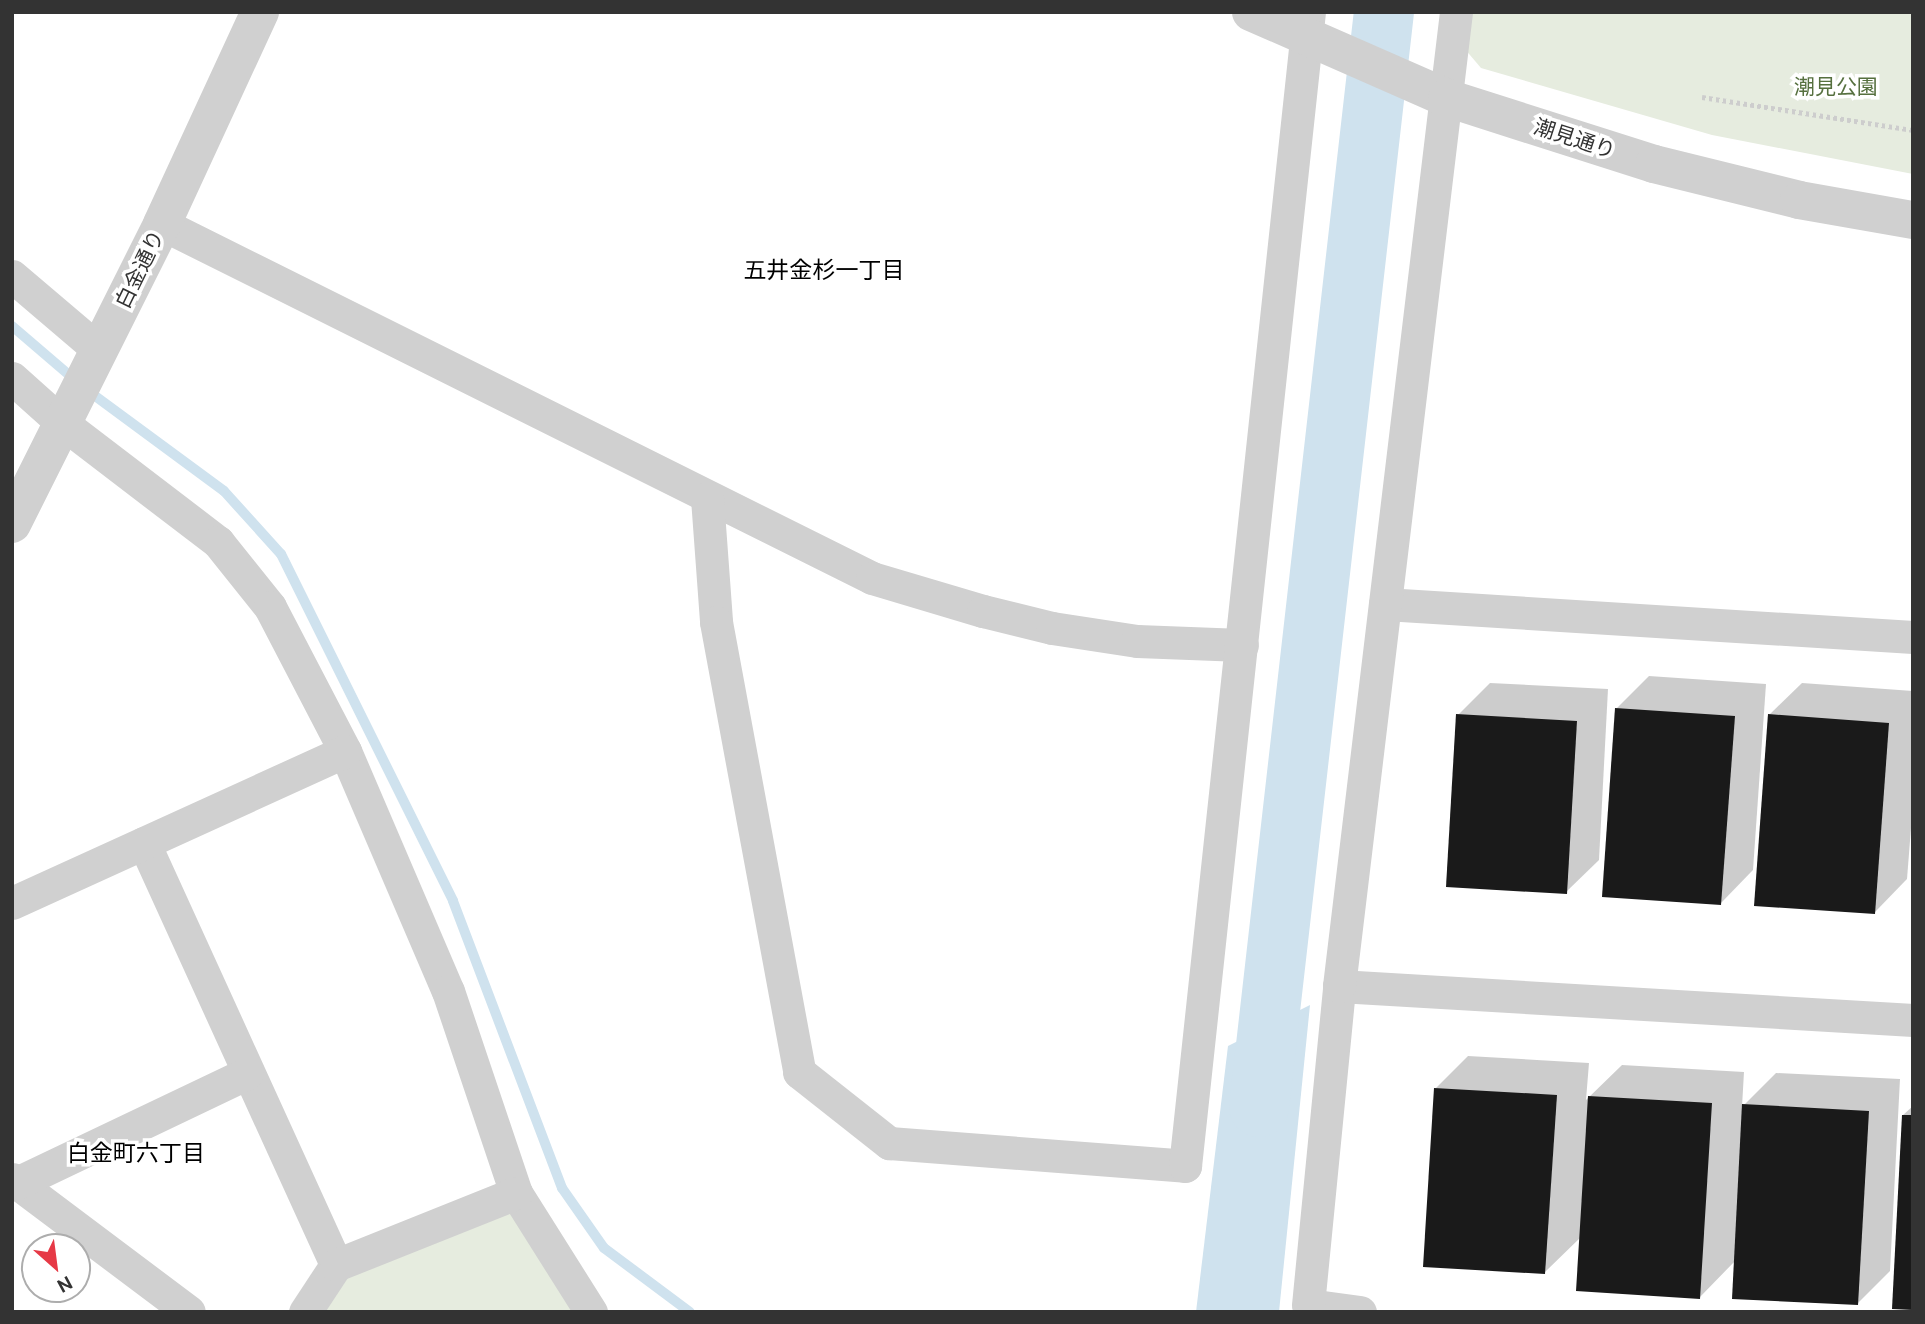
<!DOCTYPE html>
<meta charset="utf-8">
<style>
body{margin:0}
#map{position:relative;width:1925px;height:1324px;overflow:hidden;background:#fff;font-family:Ubuntu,"Noto Sans JP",sans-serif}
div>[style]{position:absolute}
.green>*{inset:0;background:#e6ecdf}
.water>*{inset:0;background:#cfe2ee}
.shadow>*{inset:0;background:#0003}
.stream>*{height:10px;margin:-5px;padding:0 5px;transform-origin:5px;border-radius:5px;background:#cfe2ee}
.river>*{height:60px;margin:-30px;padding:0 30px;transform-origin:30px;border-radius:30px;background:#cfe2ee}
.building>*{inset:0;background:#1a1a1a}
.path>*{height:4.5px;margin-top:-2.25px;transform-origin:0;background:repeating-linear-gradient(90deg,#cdcdcd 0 3.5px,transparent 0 7px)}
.minor>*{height:33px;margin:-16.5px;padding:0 16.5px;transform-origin:16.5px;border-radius:16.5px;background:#d0d0d0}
.tertiary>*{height:38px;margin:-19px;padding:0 19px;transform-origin:19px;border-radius:19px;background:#d0d0d0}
span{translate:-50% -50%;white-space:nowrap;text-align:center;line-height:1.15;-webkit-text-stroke:7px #fff;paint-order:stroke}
.park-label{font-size:21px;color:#56703f}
.street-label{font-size:21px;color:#333}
.neighbourhood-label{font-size:23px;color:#000}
.frame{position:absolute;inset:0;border:14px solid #333;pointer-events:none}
.north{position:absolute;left:21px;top:1233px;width:70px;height:70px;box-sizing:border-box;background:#fff;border:2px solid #adadad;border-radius:50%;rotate:152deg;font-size:19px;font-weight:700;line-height:28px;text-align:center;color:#333}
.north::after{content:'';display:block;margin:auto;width:24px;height:32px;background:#e63946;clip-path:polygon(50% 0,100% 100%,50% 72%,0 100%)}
</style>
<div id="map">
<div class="green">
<div style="clip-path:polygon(1468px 12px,1913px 12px,1913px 174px,1712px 135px,1481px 68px,1464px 48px)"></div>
<div style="clip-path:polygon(516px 1193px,591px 1312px,305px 1312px,336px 1265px)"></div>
</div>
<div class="water">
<div style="clip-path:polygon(1310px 1005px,1279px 1312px,1196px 1312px,1228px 1046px)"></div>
</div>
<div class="shadow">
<div style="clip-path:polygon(1649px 676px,1766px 684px,1753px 870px,1721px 903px,1617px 708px)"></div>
<div style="clip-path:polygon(1490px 683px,1608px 689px,1599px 860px,1566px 892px,1458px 715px)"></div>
<div style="clip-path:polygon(1802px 683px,1913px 691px,1913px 803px,1907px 879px,1875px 912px,1769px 715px)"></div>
<div style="clip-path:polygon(1468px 1056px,1589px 1063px,1586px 1100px,1622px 1065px,1744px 1072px,1742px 1107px,1776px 1073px,1900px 1079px,1890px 1271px,1857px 1304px,1735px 1261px,1700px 1297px,1581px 1237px,1545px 1272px,1436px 1088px)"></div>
<div style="clip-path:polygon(1913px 1106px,1913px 1308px,1903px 1115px)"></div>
</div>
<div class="stream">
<div style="left:12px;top:326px;width:83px;rotate:40.6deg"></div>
<div style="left:87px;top:390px;width:170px;rotate:36.4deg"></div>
<div style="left:224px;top:491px;width:85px;rotate:47.9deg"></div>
<div style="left:281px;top:554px;width:387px;rotate:63.6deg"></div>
<div style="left:453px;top:901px;width:307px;rotate:69.2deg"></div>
<div style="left:562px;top:1188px;width:73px;rotate:55deg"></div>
<div style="left:604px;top:1248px;width:107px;rotate:36.7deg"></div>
</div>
<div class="river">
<div style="left:1259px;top:1107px;width:1102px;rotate:-83.49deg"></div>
</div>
<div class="building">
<div style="clip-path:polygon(1615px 708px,1735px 716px,1721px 905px,1602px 897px)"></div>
<div style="clip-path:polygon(1456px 714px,1577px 721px,1567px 894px,1446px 887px)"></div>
<div style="clip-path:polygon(1768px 714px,1889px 723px,1875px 914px,1754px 906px)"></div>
<div style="clip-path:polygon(1434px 1088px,1557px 1095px,1545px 1274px,1423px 1267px)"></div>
<div style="clip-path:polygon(1588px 1096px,1712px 1103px,1700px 1299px,1576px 1291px)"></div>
<div style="clip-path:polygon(1742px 1104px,1869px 1111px,1858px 1305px,1732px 1299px)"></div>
<div style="clip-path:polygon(1902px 1115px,1913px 1115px,1913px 1310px,1892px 1309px)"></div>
</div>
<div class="path">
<div style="left:1702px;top:97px;width:214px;rotate:8.9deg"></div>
</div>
<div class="minor">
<div style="left:162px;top:224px;width:793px;rotate:26.5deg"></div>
<div style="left:872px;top:578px;width:116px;rotate:16.6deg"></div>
<div style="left:983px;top:611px;width:71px;rotate:13.8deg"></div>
<div style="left:1052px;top:628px;width:86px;rotate:8.7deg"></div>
<div style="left:1137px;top:641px;width:105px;rotate:2.2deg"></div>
<div style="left:12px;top:276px;width:114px;rotate:40.4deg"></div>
<div style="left:12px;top:378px;width:66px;rotate:41.9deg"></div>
<div style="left:61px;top:422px;width:198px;rotate:37.4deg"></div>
<div style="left:218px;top:542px;width:83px;rotate:51.3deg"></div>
<div style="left:270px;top:607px;width:162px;rotate:62.5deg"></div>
<div style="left:345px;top:751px;width:261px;rotate:66.8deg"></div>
<div style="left:448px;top:991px;width:213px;rotate:71.4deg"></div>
<div style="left:516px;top:1193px;width:141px;rotate:57.8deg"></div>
<div style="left:707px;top:498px;width:124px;rotate:85.8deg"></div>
<div style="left:716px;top:622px;width:458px;rotate:79.5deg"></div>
<div style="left:799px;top:1072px;width:115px;rotate:38.3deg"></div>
<div style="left:889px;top:1143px;width:297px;rotate:4.4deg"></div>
<div style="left:1185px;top:1166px;width:1161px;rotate:-83.87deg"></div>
<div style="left:1385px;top:604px;width:529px;rotate:3.58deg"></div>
<div style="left:144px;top:843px;width:464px;rotate:65.5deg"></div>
<div style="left:12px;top:903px;width:366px;rotate:-24.5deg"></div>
<div style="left:1339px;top:986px;width:575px;rotate:3.39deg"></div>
<div style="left:12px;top:1179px;width:221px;rotate:36.9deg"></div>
<div style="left:17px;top:1183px;width:254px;rotate:-25.5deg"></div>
<div style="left:305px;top:1312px;width:56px;rotate:-56.6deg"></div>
<div style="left:336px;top:1265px;width:194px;rotate:-21.8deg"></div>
<div style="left:1360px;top:1312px;width:52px;rotate:-172.3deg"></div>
<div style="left:1308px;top:1305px;width:321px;rotate:-84.4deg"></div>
<div style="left:1339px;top:986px;width:981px;rotate:-83.15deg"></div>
</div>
<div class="tertiary">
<div style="left:1251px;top:12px;width:214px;rotate:23.7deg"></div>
<div style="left:1447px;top:98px;width:217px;rotate:17.7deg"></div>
<div style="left:1654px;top:164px;width:149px;rotate:13.9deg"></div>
<div style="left:1799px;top:200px;width:116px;rotate:10deg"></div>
<div style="left:12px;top:524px;width:335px;rotate:-63.4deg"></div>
<div style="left:162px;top:224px;width:234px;rotate:-65.2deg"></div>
</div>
<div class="park-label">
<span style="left:1836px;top:86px">潮見公園</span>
</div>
<div class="street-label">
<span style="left:1575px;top:138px;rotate:18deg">潮見通り</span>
<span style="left:139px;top:269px;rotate:-64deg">白金通り</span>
</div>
<div class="neighbourhood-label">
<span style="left:824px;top:270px">五井金杉一丁目</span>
<span style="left:136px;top:1153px">白金町六丁目</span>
</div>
<div class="frame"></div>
<div class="north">N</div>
</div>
